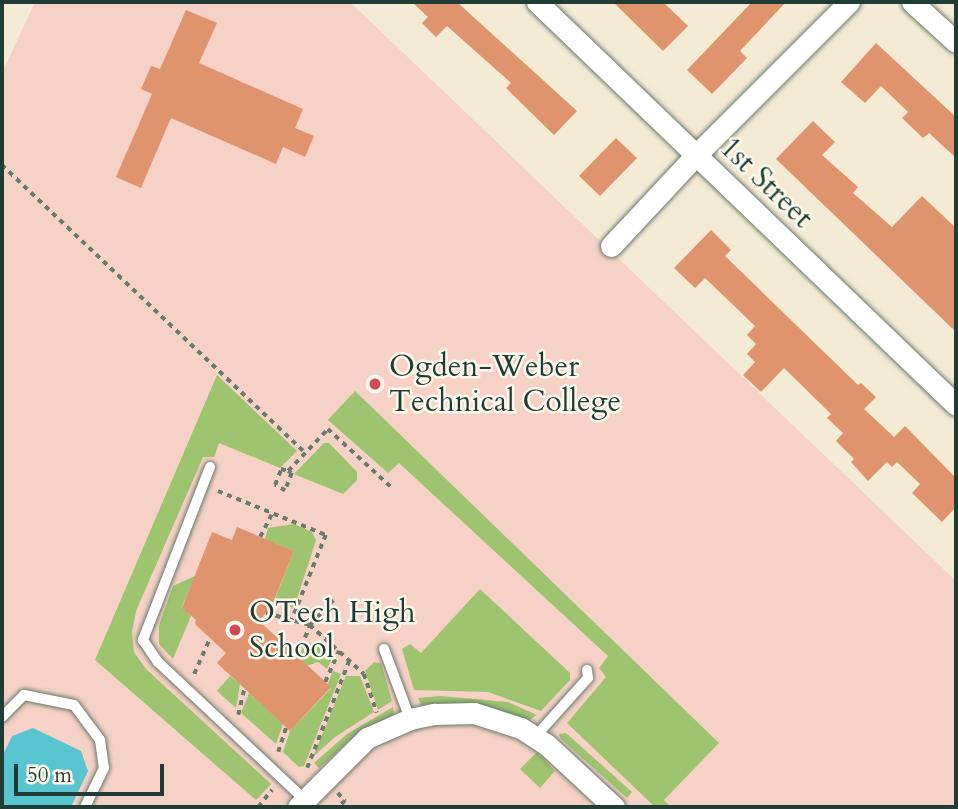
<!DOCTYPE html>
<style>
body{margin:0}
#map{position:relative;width:958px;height:809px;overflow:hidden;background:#f4ebd5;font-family:Cardo,serif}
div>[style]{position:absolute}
.built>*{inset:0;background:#f6d1c5}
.green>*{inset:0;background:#9ec46f}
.water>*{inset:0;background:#58c5d0}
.building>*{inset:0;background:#e0946d}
.path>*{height:3.5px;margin-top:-1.75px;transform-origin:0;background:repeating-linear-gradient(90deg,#6a7a6c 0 5px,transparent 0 10px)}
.roads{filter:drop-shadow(0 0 2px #6a7a6c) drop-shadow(0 0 2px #6a7a6c)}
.lane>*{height:10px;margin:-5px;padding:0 5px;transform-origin:5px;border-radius:5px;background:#fff}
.street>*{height:21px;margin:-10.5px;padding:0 10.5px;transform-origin:10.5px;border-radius:10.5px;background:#fff}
.dots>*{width:19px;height:19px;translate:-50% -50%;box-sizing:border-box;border:4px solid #fbf7ec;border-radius:50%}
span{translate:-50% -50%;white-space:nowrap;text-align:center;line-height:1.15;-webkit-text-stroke:5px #fbf7ec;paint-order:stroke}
.street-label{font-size:30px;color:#1f3d34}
.poi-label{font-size:30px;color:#1f3d34}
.left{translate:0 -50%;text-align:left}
.frame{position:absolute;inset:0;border:4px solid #1f3d34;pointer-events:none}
.scale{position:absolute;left:14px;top:764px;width:150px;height:32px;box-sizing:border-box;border:4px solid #1f3d34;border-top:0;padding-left:9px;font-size:21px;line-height:24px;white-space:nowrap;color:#1f3d34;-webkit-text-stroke:5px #fbf7ec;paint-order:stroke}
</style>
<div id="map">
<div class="built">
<div style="clip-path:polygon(35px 2px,350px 2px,956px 581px,956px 807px,2px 807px,2px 73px)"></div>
</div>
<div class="green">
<div style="clip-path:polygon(217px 375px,297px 451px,280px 468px,219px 443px,214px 457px,203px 457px,136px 611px,132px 632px,134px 652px,146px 669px,271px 784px,256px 800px,95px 660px)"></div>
<div style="clip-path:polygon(355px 391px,719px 743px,664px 800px,671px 807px,655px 807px,567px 723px,606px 677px,599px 668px,608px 656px,399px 463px,388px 473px,328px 420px)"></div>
<div style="clip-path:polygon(324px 443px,329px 443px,357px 472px,357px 480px,343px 494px,294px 474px)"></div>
<div style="clip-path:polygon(294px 524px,312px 532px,316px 540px,294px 608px,274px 601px,294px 551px,265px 539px,268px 528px)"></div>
<div style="clip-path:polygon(195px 576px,182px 607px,191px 616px,173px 659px,159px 644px,159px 625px,173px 586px)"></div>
<div style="clip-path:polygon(480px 589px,570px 673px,570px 680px,541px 711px,488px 692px,414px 690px,402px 649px,410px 644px,421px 653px)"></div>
<div style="clip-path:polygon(305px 641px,334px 654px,327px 669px,318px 662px,307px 666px,299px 658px)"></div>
<div style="clip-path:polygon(374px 662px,381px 663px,392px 701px,378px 710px,365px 671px)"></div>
<div style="clip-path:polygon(333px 671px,341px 674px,304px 766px,299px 767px,283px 752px,290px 731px,331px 688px,328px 684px)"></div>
<div style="clip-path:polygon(230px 676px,240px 684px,236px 708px,217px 691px)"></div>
<div style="clip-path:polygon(346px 676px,360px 676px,374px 712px,335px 737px,313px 757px)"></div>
<div style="clip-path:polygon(249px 693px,283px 724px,276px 744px,241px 713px)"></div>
<div style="clip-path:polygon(440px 696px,508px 702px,537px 715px,529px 720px,490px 707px,448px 704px,421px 705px,418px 698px)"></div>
<div style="clip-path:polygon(393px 707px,394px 714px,350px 740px,319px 768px,314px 763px,347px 734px)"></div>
<div style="clip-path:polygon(566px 733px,632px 792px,627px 798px,560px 738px,559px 734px)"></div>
<div style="clip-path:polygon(537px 752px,555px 771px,540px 788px,520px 769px)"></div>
</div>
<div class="water">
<div style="clip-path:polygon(33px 728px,81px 751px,88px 771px,71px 807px,2px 807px,2px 757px,12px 736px)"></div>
</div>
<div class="building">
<div style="clip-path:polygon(412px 2px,457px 2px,577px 111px,554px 135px,506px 88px,511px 83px,447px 26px,436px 37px,422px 23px,428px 17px)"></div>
<div style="clip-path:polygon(613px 2px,663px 2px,688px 26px,663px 51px)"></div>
<div style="clip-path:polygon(752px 2px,786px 2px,740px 51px,747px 58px,712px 94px,687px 70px)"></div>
<div style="clip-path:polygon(186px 10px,217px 23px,199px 63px,303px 109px,295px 128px,314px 136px,305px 157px,283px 147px,276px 164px,171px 118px,141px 188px,116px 177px,152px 94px,141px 89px,151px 66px,160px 69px)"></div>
<div style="clip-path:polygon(876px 43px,956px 117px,956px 158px,929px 133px,923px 138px,902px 118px,908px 112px,881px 86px,865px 103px,841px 82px)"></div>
<div style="clip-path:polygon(813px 121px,835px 142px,822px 155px,858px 187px,853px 193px,892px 227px,922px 196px,956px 228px,956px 332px,776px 159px)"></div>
<div style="clip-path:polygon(616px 138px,637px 158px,600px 196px,579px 176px)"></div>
<div style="clip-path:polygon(711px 230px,731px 250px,725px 256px,858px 385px,861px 383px,876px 397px,864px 409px,894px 437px,905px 426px,956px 478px,956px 507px,942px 522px,912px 493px,920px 484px,897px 462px,892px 467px,887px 462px,868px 481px,851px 462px,854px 459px,836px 441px,843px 433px,827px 418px,831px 414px,784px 368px,761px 392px,743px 375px,755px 362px,747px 354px,756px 344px,747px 335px,755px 326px,705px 278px,695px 288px,674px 268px)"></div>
<div style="clip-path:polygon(237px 527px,294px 551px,271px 607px,259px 621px,331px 687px,290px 731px,217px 663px,226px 653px,195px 624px,196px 620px,182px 608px,212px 532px,232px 540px)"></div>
</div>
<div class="path">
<div style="left:2px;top:165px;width:419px;rotate:43.5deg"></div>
<div style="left:288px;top:471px;width:4px;rotate:27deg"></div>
<div style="left:292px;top:473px;width:19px;rotate:111deg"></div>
<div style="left:285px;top:491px;width:12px;rotate:-149deg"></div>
<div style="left:275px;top:485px;width:17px;rotate:-69deg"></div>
<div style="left:281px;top:469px;width:7px;rotate:16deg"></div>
<div style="left:288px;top:471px;width:58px;rotate:-46.4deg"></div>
<div style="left:328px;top:429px;width:86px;rotate:42.6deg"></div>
<div style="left:218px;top:491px;width:117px;rotate:22.2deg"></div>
<div style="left:326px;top:535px;width:92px;rotate:111.8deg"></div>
<div style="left:260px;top:537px;width:27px;rotate:-63deg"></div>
<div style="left:266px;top:613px;width:46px;rotate:15.3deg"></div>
<div style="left:310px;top:625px;width:73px;rotate:42.2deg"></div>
<div style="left:364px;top:674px;width:41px;rotate:71.6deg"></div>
<div style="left:297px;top:656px;width:34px;rotate:-67deg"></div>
<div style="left:310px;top:625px;width:34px;rotate:-47deg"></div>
<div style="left:194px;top:674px;width:39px;rotate:-66deg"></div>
<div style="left:325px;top:682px;width:34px;rotate:-66deg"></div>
<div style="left:238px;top:715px;width:28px;rotate:-77deg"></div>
<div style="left:278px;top:752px;width:26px;rotate:-72deg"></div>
<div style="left:307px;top:768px;width:115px;rotate:-68.6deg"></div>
<div style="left:338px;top:793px;width:11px;rotate:49deg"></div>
<div style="left:345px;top:801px;width:8px;rotate:135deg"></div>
<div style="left:258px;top:807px;width:22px;rotate:-51deg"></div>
</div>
<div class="roads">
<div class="lane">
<div style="left:210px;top:467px;width:186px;rotate:111.2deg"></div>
<div style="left:143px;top:640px;width:27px;rotate:56deg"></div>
<div style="left:158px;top:662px;width:202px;rotate:43.2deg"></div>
<div style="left:384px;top:649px;width:75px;rotate:69.6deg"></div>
<div style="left:2px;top:717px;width:31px;rotate:-45deg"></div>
<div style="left:24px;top:695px;width:51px;rotate:11.3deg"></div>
<div style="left:74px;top:705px;width:44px;rotate:53.4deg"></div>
<div style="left:100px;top:740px;width:28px;rotate:82deg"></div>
<div style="left:104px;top:768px;width:43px;rotate:116deg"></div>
<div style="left:535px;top:737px;width:79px;rotate:-48.1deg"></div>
<div style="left:588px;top:678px;width:8px;rotate:-97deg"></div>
</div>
<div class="street">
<div style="left:537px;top:2px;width:581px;rotate:43.88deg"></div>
<div style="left:912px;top:2px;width:59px;rotate:42.3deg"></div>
<div style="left:611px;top:246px;width:123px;rotate:-47deg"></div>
<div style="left:695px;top:156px;width:218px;rotate:-45deg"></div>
<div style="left:298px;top:807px;width:98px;rotate:-45deg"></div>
<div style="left:367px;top:738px;width:47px;rotate:-23.8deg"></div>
<div style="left:410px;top:719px;width:25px;rotate:-12deg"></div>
<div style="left:434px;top:714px;width:40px;rotate:-1.4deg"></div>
<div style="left:474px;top:713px;width:49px;rotate:17.7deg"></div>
<div style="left:521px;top:728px;width:30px;rotate:33deg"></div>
<div style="left:546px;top:744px;width:93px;rotate:42.8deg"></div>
</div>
</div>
<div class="dots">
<div style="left:375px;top:384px;background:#d1495b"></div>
<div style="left:235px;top:630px;background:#d1495b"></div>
</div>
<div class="street-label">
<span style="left:766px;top:183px;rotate:44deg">1st Street</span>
</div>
<div class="poi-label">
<span class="left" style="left:389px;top:384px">Ogden-Weber<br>Technical College</span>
<span class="left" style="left:249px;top:630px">OTech High<br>School</span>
</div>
<div class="frame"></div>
<div class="scale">50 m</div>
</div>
